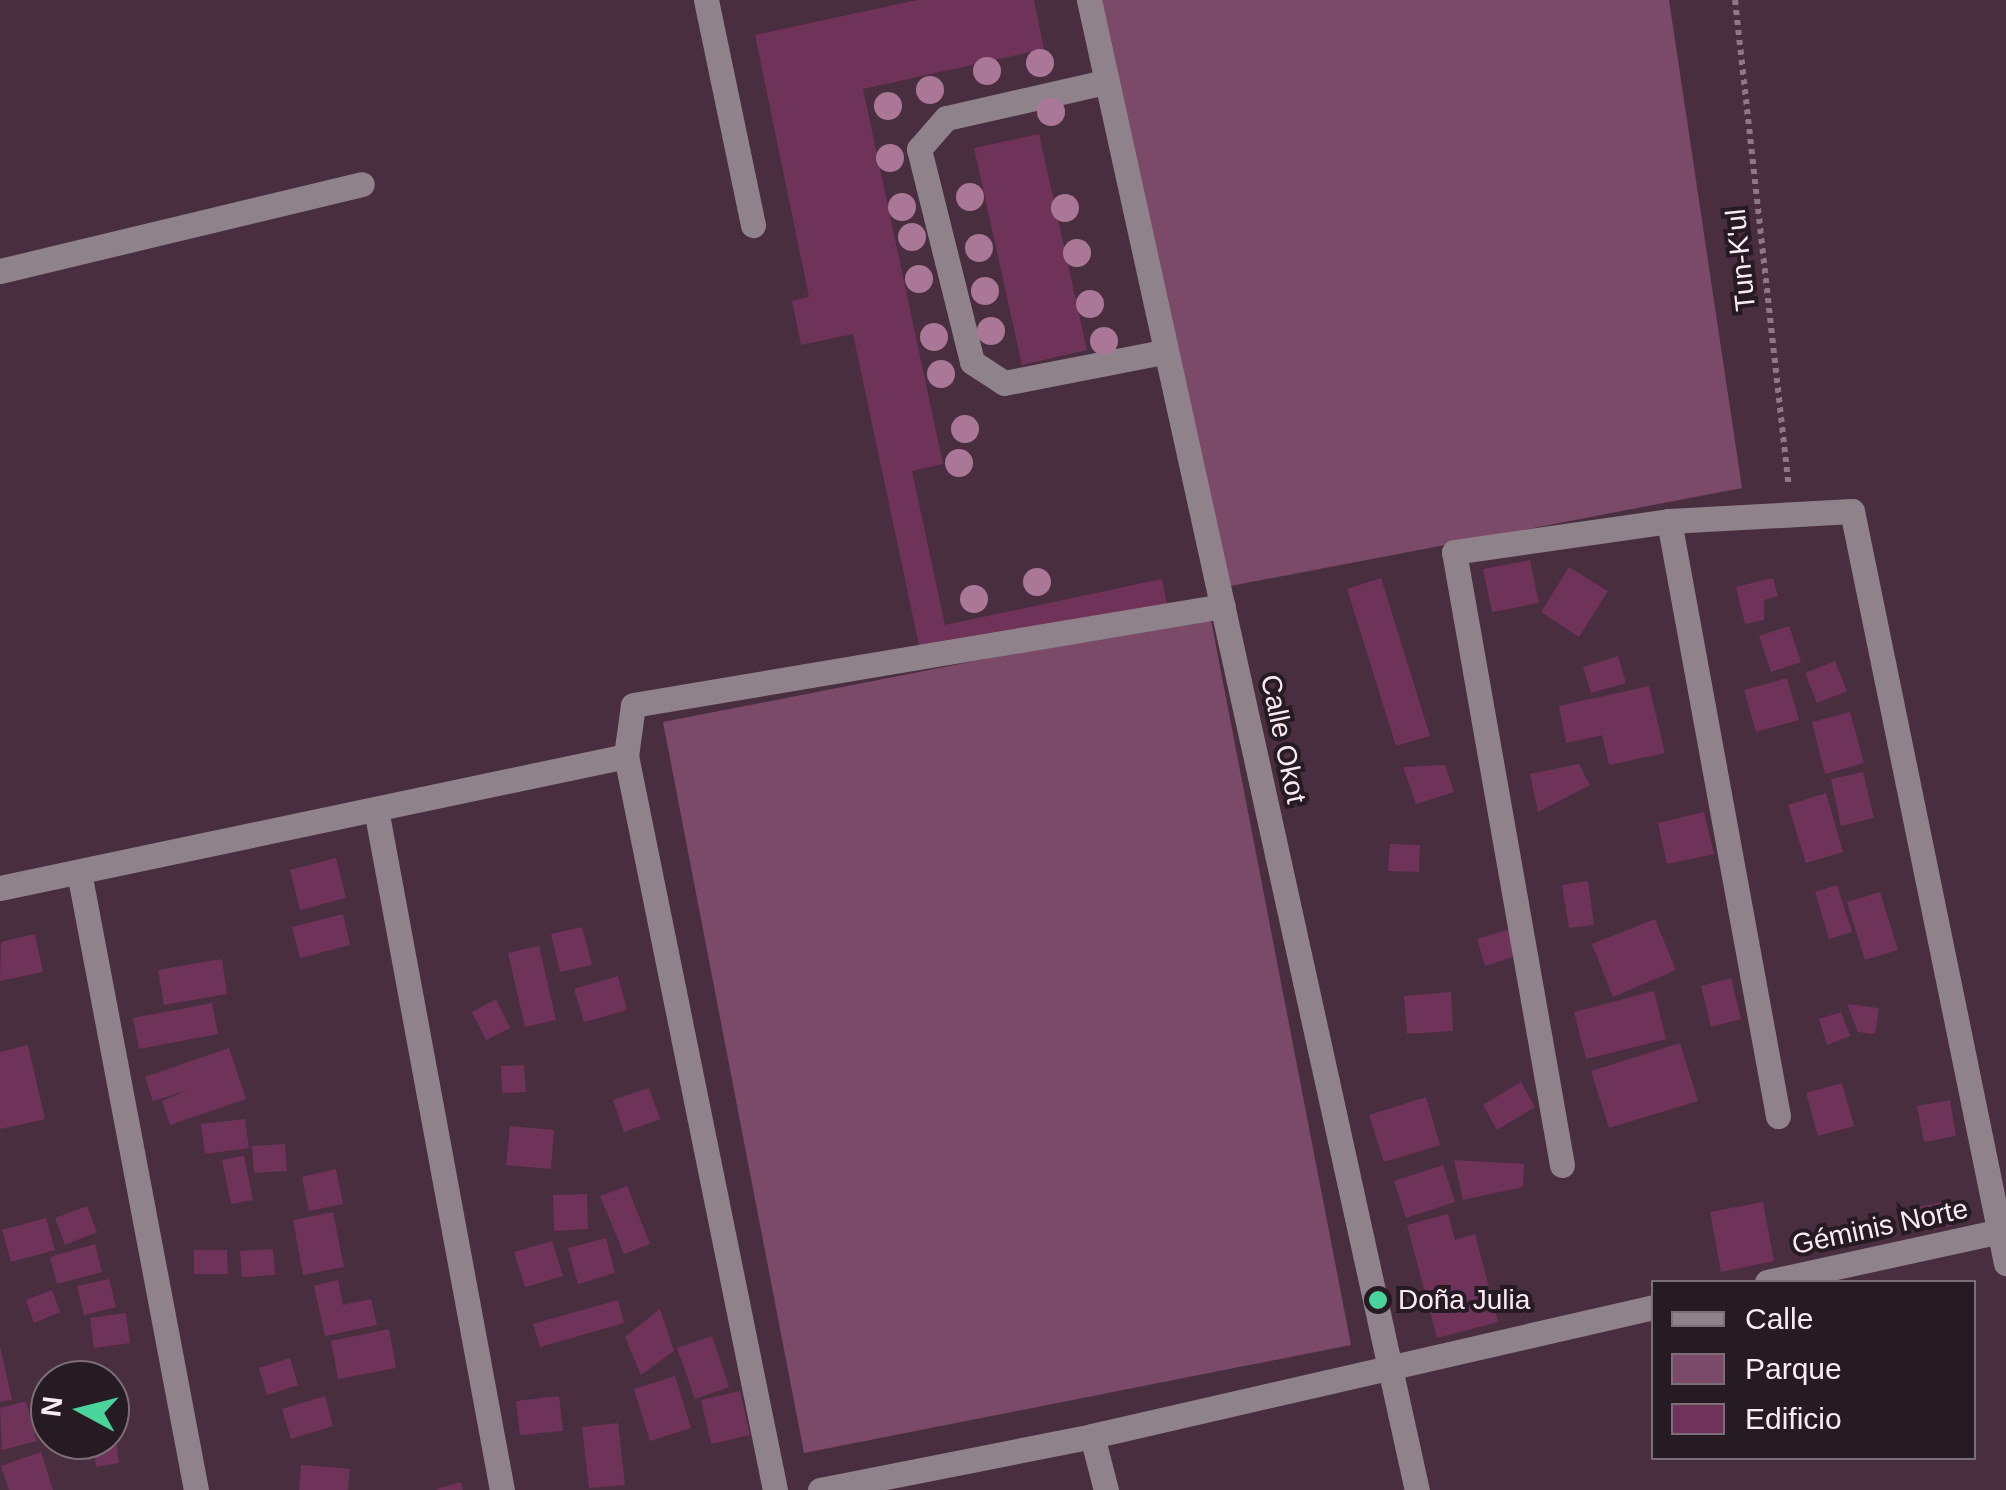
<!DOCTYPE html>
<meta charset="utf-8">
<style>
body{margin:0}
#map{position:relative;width:2006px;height:1490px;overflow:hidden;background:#482e3e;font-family:Helvetica,sans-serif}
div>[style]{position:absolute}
.green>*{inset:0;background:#7c4a69}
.building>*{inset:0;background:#6f335a}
.path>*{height:6px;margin-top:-3px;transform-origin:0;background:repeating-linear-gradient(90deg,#8f7885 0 5px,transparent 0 10px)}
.minor>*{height:25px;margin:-12.5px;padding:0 12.5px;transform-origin:12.5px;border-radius:12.5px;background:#90828a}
.trees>*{width:28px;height:28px;margin:-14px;border-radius:50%;background:#ab7797}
.dots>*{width:28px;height:28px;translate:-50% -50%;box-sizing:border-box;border:5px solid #261b22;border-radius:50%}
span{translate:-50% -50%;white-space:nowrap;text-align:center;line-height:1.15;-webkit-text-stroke:8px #261b22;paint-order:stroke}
.street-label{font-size:28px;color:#fbeaf3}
.poi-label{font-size:28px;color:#fbeaf3}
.left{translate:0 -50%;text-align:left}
.legend{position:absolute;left:1651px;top:1280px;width:325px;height:180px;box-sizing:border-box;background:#261b22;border:2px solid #7b6e76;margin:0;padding:12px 18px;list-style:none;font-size:30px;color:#fbeaf3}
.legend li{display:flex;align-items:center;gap:20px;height:50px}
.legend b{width:50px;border:2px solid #7b6e76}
.north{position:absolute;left:30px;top:1360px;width:100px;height:100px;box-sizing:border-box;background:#261b22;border:2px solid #7b6e76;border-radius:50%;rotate:277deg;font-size:28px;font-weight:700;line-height:40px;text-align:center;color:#fbeaf3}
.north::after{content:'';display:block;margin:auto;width:35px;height:45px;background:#4ad49c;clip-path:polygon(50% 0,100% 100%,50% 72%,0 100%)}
</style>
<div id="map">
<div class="green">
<div style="clip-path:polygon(1092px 0,1669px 0,1742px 488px,1220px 588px)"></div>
<div style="clip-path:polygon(1210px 615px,1351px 1345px,804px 1453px,663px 722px)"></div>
</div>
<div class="building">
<div style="clip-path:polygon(917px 0,1034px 0,1044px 49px,863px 89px,943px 464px,912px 471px,945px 625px,1162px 579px,1169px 615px,924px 669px,853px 334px,801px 345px,792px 301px,809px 297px,755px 35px)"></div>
<div style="clip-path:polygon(1039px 134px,1087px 350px,1022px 365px,974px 148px)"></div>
<div style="clip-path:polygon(1530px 560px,1539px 603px,1492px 612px,1483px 569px)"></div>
<div style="clip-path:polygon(1569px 567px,1608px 591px,1579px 637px,1541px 612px)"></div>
<div style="clip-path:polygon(1381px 578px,1430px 736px,1396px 746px,1347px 589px)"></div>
<div style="clip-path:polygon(1773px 578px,1778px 596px,1764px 600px,1764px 620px,1745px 624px,1736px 587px)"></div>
<div style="clip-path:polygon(1789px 626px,1801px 662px,1771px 672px,1759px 636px)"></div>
<div style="clip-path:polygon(1618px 656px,1626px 683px,1591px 693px,1583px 667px)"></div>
<div style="clip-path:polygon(1835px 661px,1847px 691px,1817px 703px,1805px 673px)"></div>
<div style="clip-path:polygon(1787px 678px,1799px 720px,1756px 732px,1744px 690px)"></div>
<div style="clip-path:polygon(1649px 686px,1665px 753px,1609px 765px,1602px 735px,1566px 743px,1559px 706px)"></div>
<div style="clip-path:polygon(1850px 712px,1864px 763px,1825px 774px,1812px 722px)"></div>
<div style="clip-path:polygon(1579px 764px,1590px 785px,1538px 812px,1530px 774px)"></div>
<div style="clip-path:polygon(1445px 765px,1454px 792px,1416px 804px,1403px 767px)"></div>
<div style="clip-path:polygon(1863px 772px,1874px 818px,1841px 826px,1831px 779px)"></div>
<div style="clip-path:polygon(1826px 793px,1843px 852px,1806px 863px,1788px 805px)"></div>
<div style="clip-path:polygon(1704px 812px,1714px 854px,1667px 864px,1658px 823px)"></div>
<div style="clip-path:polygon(1390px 844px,1420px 845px,1419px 872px,1388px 871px)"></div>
<div style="clip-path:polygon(336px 858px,346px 898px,300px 910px,290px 870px)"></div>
<div style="clip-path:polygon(1588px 881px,1594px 925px,1569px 928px,1562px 885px)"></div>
<div style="clip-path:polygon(1837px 885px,1852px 932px,1829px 939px,1815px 892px)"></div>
<div style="clip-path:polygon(1880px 892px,1898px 950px,1865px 960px,1847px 902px)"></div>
<div style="clip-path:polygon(343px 914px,350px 945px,300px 958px,292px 927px)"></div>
<div style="clip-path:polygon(1655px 919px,1676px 970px,1613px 997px,1592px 944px)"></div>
<div style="clip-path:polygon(582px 927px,592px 965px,560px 972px,551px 934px)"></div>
<div style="clip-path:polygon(1514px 928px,1521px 954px,1485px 966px,1477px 939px)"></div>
<div style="clip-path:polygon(35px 934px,43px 972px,0 981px,1px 942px)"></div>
<div style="clip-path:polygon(539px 946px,556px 1020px,525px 1027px,508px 953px)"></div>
<div style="clip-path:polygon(222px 959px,227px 994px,164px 1005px,158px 970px)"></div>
<div style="clip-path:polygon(618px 976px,627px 1010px,584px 1022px,574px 989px)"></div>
<div style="clip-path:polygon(1731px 978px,1741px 1019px,1711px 1027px,1701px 986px)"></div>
<div style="clip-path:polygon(1654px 991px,1666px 1039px,1586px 1059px,1574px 1012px)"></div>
<div style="clip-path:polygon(1451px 992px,1453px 1031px,1407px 1034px,1404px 996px)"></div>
<div style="clip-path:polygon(496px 999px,510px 1028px,486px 1040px,472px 1012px)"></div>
<div style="clip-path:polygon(212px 1003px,218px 1034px,139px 1049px,133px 1018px)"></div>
<div style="clip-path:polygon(1847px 1004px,1879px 1008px,1875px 1034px,1858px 1032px)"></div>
<div style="clip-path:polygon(1841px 1012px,1850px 1036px,1827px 1045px,1819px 1019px)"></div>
<div style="clip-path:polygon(1680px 1043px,1698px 1101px,1609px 1128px,1591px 1071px)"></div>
<div style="clip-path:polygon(28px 1045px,45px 1119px,0 1129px,0 1052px)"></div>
<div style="clip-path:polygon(229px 1048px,246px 1099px,170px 1125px,162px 1101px,188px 1090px,153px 1101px,145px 1077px)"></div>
<div style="clip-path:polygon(524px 1065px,526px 1092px,502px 1093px,501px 1066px)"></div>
<div style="clip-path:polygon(1521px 1082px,1535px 1107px,1497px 1130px,1483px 1105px)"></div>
<div style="clip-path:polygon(1842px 1083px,1854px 1126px,1818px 1136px,1806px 1093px)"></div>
<div style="clip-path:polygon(649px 1088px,660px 1119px,624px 1132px,613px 1100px)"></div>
<div style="clip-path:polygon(1426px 1097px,1440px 1145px,1384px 1162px,1369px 1115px)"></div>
<div style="clip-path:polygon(1950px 1100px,1956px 1136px,1924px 1142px,1917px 1106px)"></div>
<div style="clip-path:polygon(245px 1119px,249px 1148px,205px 1154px,201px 1124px)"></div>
<div style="clip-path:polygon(510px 1126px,554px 1130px,551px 1169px,506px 1165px)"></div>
<div style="clip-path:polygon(285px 1144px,287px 1171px,254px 1173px,252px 1146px)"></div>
<div style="clip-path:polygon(244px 1156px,253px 1200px,231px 1204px,222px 1160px)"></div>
<div style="clip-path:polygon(1454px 1160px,1524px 1164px,1523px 1187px,1463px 1200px)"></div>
<div style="clip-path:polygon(1443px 1165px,1455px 1202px,1406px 1218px,1394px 1181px)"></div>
<div style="clip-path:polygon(336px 1169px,343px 1204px,309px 1211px,302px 1177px)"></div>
<div style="clip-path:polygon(627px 1186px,650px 1244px,624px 1254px,600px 1196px)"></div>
<div style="clip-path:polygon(587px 1194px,588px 1229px,554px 1231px,553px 1195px)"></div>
<div style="clip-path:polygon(1948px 1201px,1952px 1226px,1923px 1231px,1918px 1207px)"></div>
<div style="clip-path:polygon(1763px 1202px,1774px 1261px,1721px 1272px,1710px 1212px)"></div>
<div style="clip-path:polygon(87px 1206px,97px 1232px,65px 1245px,55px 1218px)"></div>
<div style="clip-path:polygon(333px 1212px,344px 1267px,303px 1275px,293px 1220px)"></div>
<div style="clip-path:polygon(1448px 1214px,1455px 1240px,1475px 1234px,1498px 1322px,1437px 1338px,1407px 1225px)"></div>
<div style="clip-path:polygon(46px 1218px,55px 1250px,11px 1262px,2px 1230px)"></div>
<div style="clip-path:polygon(606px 1238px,615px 1273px,578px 1284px,568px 1248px)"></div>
<div style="clip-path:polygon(552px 1241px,563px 1276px,525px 1287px,514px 1252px)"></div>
<div style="clip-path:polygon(95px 1244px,102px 1272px,57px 1284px,50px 1257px)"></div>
<div style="clip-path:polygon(273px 1249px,275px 1275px,242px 1277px,240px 1251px)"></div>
<div style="clip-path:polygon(194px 1250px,227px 1250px,228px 1274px,194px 1274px)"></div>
<div style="clip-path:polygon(109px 1279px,116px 1307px,84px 1315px,77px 1286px)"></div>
<div style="clip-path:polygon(338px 1280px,343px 1305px,371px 1299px,377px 1325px,325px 1336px,314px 1286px)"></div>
<div style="clip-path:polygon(52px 1290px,60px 1312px,34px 1323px,26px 1300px)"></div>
<div style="clip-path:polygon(618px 1300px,624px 1323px,540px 1347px,533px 1324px)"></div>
<div style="clip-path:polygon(660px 1309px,674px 1351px,641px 1375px,625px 1337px)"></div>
<div style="clip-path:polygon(126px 1313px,130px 1343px,94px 1348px,90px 1318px)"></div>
<div style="clip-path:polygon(389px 1329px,396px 1368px,338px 1379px,331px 1341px)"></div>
<div style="clip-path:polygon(712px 1336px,729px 1387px,695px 1399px,677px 1348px)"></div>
<div style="clip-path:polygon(0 1346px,12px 1400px,0 1402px)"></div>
<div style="clip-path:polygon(290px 1358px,298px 1385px,267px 1395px,259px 1368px)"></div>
<div style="clip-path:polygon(675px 1376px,691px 1428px,650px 1441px,634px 1389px)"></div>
<div style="clip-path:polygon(740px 1391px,750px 1435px,711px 1444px,701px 1400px)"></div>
<div style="clip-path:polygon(325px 1396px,333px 1426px,291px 1439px,282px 1409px)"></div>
<div style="clip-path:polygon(559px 1396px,563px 1431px,520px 1435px,516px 1401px)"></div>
<div style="clip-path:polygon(26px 1401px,37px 1441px,2px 1450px,0 1408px)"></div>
<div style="clip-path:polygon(618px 1423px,625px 1485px,589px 1488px,582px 1427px)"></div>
<div style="clip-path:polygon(116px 1440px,119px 1463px,96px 1467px,93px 1443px)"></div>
<div style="clip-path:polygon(41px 1452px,53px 1490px,9px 1490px,1px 1466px)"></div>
<div style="clip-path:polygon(301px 1465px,350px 1469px,348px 1490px,299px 1490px)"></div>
<div style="clip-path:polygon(461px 1482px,463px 1490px,437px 1490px,437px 1489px)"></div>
</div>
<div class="path">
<div style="left:1735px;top:0;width:486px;rotate:83.7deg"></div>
</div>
<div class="minor">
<div style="left:706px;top:0;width:230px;rotate:78.2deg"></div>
<div style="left:1089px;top:0;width:1526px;rotate:77.59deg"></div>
<div style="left:1105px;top:82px;width:163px;rotate:167.2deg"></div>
<div style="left:946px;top:118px;width:41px;rotate:131.1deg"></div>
<div style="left:919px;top:149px;width:219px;rotate:76deg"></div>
<div style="left:972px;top:362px;width:38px;rotate:33deg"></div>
<div style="left:1004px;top:383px;width:162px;rotate:-11deg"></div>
<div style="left:0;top:271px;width:372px;rotate:-13.5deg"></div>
<div style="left:1669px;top:521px;width:605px;rotate:79.62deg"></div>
<div style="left:376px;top:809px;width:693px;rotate:79.52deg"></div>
<div style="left:79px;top:872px;width:629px;rotate:79.28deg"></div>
<div style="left:0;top:888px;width:640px;rotate:-11.91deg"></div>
<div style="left:1562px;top:1165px;width:622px;rotate:-99.99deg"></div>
<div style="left:1454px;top:552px;width:217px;rotate:-8.2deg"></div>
<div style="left:1669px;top:521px;width:183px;rotate:-3.1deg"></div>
<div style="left:1852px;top:511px;width:768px;rotate:78.43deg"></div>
<div style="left:1767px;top:1282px;width:245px;rotate:-12.3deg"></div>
<div style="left:1092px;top:1436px;width:56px;rotate:75.5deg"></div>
<div style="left:775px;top:1490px;width:749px;rotate:-101.47deg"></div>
<div style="left:626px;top:756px;width:51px;rotate:-82.2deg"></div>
<div style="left:633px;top:705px;width:598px;rotate:-9.53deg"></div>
<div style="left:820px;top:1490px;width:277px;rotate:-11.2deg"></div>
<div style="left:1092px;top:1436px;width:577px;rotate:-12.93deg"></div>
</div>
<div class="trees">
<div style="left:1040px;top:63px"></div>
<div style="left:987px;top:71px"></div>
<div style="left:930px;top:90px"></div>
<div style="left:888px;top:106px"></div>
<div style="left:1051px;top:112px"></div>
<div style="left:890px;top:158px"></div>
<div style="left:970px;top:197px"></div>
<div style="left:902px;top:207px"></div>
<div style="left:1065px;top:208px"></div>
<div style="left:912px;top:237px"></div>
<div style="left:979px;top:248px"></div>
<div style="left:1077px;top:253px"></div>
<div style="left:919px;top:279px"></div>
<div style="left:985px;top:291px"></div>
<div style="left:1090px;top:304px"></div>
<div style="left:991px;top:331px"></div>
<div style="left:934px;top:337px"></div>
<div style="left:1104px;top:341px"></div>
<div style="left:941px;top:374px"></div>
<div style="left:965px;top:429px"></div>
<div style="left:959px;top:463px"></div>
<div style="left:1037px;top:582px"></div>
<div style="left:974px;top:599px"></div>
</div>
<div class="dots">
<div style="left:1378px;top:1300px;background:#4ad49c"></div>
</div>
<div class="street-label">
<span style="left:1741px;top:260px;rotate:-96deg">Tun-K'ul</span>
<span style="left:1283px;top:739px;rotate:78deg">Calle Okot</span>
<span style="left:1880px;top:1227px;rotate:-12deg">Géminis Norte</span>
</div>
<div class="poi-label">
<span class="left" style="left:1398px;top:1300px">Doña Julia</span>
</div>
<ul class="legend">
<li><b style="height:12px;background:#90828a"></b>Calle</li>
<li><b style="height:28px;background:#7c4a69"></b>Parque</li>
<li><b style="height:28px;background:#6f335a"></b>Edificio</li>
</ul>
<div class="north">N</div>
</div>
